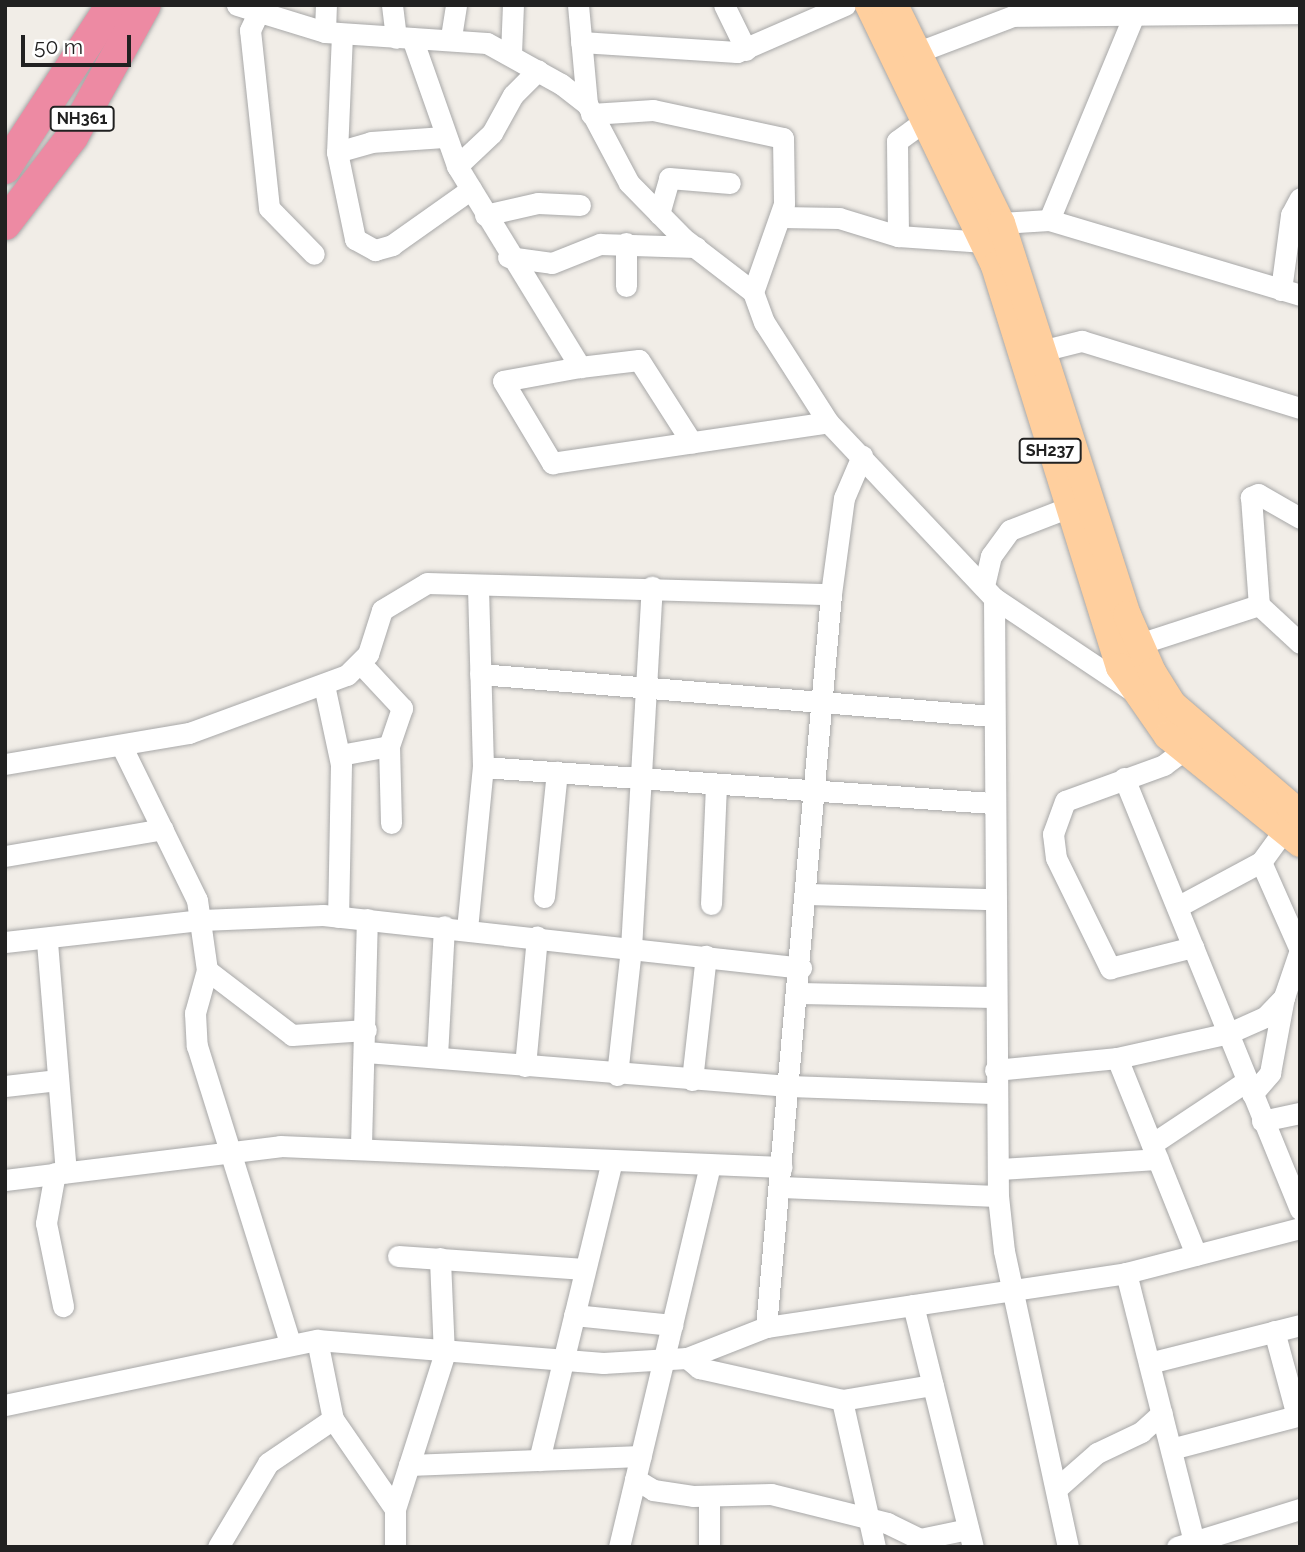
<!DOCTYPE html>
<style>
body{margin:0}
#map{position:relative;width:1305px;height:1552px;overflow:hidden;background:#f1ede7;font-family:Raleway,sans-serif}
div>[style]{position:absolute}
.roads{filter:drop-shadow(0 0 2px #a8a8a8) drop-shadow(0 0 2px #a8a8a8)}
.minor>*{height:21px;margin:-10.5px;padding:0 10.5px;transform-origin:10.5px;border-radius:10.5px;background:#fff}
.major>*{height:28px;margin:-14px;padding:0 14px;transform-origin:14px;border-radius:14px;background:#ffcf9e}
.highway>*{height:32px;margin:-16px;padding:0 16px;transform-origin:16px;border-radius:16px;background:#ed8aa3}
span{translate:-50% -50%;white-space:nowrap;text-align:center;line-height:1.15;-webkit-text-stroke:5px #fff;paint-order:stroke}
.shield-label span{padding:2px 5px;background:#fff;border:2px solid;border-radius:5px;-webkit-text-stroke-width:0}
.shield-label{font-size:16px;color:#212121;font-weight:700}
.frame{position:absolute;inset:0;border:7px solid #212121;pointer-events:none}
.scale{position:absolute;left:21px;top:35px;width:110px;height:32px;box-sizing:border-box;border:4px solid #212121;border-top:0;padding-left:9px;font-size:21px;line-height:24px;white-space:nowrap;color:#212121;-webkit-text-stroke:5px #fff;paint-order:stroke}
</style>
<div id="map">
<div class="roads">
<div class="minor">
<div style="left:237px;top:5px;width:92px;rotate:17.1deg"></div>
<div style="left:325px;top:32px;width:162px;rotate:3.9deg"></div>
<div style="left:487px;top:43px;width:85px;rotate:29deg"></div>
<div style="left:561px;top:84px;width:33px;rotate:38deg"></div>
<div style="left:587px;top:104px;width:89px;rotate:62deg"></div>
<div style="left:629px;top:183px;width:77px;rotate:45.5deg"></div>
<div style="left:683px;top:238px;width:88px;rotate:37.6deg"></div>
<div style="left:753px;top:292px;width:32px;rotate:70deg"></div>
<div style="left:764px;top:322px;width:119px;rotate:57.4deg"></div>
<div style="left:828px;top:422px;width:242px;rotate:46.7deg"></div>
<div style="left:994px;top:598px;width:167px;rotate:33.8deg"></div>
<div style="left:392px;top:5px;width:33px;rotate:83deg"></div>
<div style="left:578px;top:5px;width:99px;rotate:84.8deg"></div>
<div style="left:724px;top:5px;width:50px;rotate:63.9deg"></div>
<div style="left:258px;top:13px;width:19px;rotate:115deg"></div>
<div style="left:250px;top:30px;width:179px;rotate:83.9deg"></div>
<div style="left:269px;top:208px;width:64px;rotate:45.6deg"></div>
<div style="left:325px;top:32px;width:27px;rotate:-88deg"></div>
<div style="left:342px;top:34px;width:118px;rotate:92.4deg"></div>
<div style="left:337px;top:152px;width:89px;rotate:78.3deg"></div>
<div style="left:355px;top:239px;width:23px;rotate:29deg"></div>
<div style="left:375px;top:250px;width:18px;rotate:-16deg"></div>
<div style="left:392px;top:245px;width:97px;rotate:-35.3deg"></div>
<div style="left:451px;top:37px;width:32px;rotate:-81deg"></div>
<div style="left:412px;top:38px;width:136px;rotate:70.6deg"></div>
<div style="left:457px;top:166px;width:236px;rotate:58.5deg"></div>
<div style="left:580px;top:367px;width:59px;rotate:-6.8deg"></div>
<div style="left:639px;top:360px;width:98px;rotate:57.4deg"></div>
<div style="left:581px;top:42px;width:156px;rotate:3.7deg"></div>
<div style="left:737px;top:52px;width:118px;rotate:-23.5deg"></div>
<div style="left:918px;top:52px;width:102px;rotate:-20.8deg"></div>
<div style="left:1013px;top:16px;width:287px;rotate:-0.6deg"></div>
<div style="left:511px;top:54px;width:49px;rotate:-87.7deg"></div>
<div style="left:591px;top:114px;width:62px;rotate:-3.7deg"></div>
<div style="left:653px;top:110px;width:133px;rotate:12.2deg"></div>
<div style="left:783px;top:138px;width:66px;rotate:89.1deg"></div>
<div style="left:784px;top:204px;width:93px;rotate:109.4deg"></div>
<div style="left:337px;top:152px;width:35px;rotate:-16deg"></div>
<div style="left:371px;top:142px;width:73px;rotate:-3.9deg"></div>
<div style="left:457px;top:166px;width:48px;rotate:-43.3deg"></div>
<div style="left:492px;top:133px;width:43px;rotate:-61.1deg"></div>
<div style="left:513px;top:95px;width:35px;rotate:-45deg"></div>
<div style="left:659px;top:214px;width:37px;rotate:-74deg"></div>
<div style="left:669px;top:178px;width:61px;rotate:4.7deg"></div>
<div style="left:485px;top:215px;width:54px;rotate:-12.8deg"></div>
<div style="left:538px;top:203px;width:42px;rotate:2.7deg"></div>
<div style="left:781px;top:217px;width:58px;rotate:1deg"></div>
<div style="left:839px;top:218px;width:62px;rotate:17deg"></div>
<div style="left:898px;top:236px;width:87px;rotate:3.9deg"></div>
<div style="left:1049px;top:220px;width:222px;rotate:-67.5deg"></div>
<div style="left:1001px;top:223px;width:48px;rotate:-3.6deg"></div>
<div style="left:1049px;top:220px;width:262px;rotate:16.6deg"></div>
<div style="left:898px;top:236px;width:95px;rotate:-90.6deg"></div>
<div style="left:897px;top:141px;width:36px;rotate:-36deg"></div>
<div style="left:508px;top:257px;width:44px;rotate:7.8deg"></div>
<div style="left:552px;top:263px;width:52px;rotate:-21.6deg"></div>
<div style="left:600px;top:244px;width:96px;rotate:1.8deg"></div>
<div style="left:626px;top:286px;width:43px;rotate:-90deg"></div>
<div style="left:1281px;top:290px;width:76px;rotate:-82.4deg"></div>
<div style="left:1291px;top:215px;width:19px;rotate:-62deg"></div>
<div style="left:1045px;top:350px;width:38px;rotate:-14deg"></div>
<div style="left:1082px;top:341px;width:228px;rotate:17.1deg"></div>
<div style="left:580px;top:367px;width:78px;rotate:169.7deg"></div>
<div style="left:503px;top:381px;width:96px;rotate:59.1deg"></div>
<div style="left:552px;top:463px;width:279px;rotate:-8.4deg"></div>
<div style="left:1300px;top:518px;width:48px;rotate:-150.3deg"></div>
<div style="left:1258px;top:494px;width:8px;rotate:157deg"></div>
<div style="left:1251px;top:497px;width:108px;rotate:85.8deg"></div>
<div style="left:1259px;top:605px;width:56px;rotate:42.8deg"></div>
<div style="left:984px;top:586px;width:31px;rotate:-77deg"></div>
<div style="left:991px;top:556px;width:32px;rotate:-54deg"></div>
<div style="left:1010px;top:530px;width:61px;rotate:-21.1deg"></div>
<div style="left:994px;top:598px;width:598px;rotate:89.62deg"></div>
<div style="left:998px;top:1196px;width:55px;rotate:83.8deg"></div>
<div style="left:1004px;top:1251px;width:303px;rotate:77.8deg"></div>
<div style="left:1139px;top:644px;width:126px;rotate:-18deg"></div>
<div style="left:362px;top:665px;width:59px;rotate:47.1deg"></div>
<div style="left:402px;top:708px;width:40px;rotate:108.9deg"></div>
<div style="left:389px;top:746px;width:77px;rotate:88.5deg"></div>
<div style="left:480px;top:674px;width:514px;rotate:4.69deg"></div>
<div style="left:324px;top:685px;width:81px;rotate:77.9deg"></div>
<div style="left:341px;top:764px;width:153px;rotate:91.1deg"></div>
<div style="left:122px;top:747px;width:170px;rotate:63.9deg"></div>
<div style="left:197px;top:900px;width:71px;rotate:81.9deg"></div>
<div style="left:207px;top:970px;width:45px;rotate:105.6deg"></div>
<div style="left:195px;top:1013px;width:33px;rotate:87deg"></div>
<div style="left:197px;top:1046px;width:311px;rotate:72.6deg"></div>
<div style="left:1185px;top:749px;width:26px;rotate:143deg"></div>
<div style="left:1164px;top:765px;width:105px;rotate:160deg"></div>
<div style="left:1065px;top:801px;width:35px;rotate:110deg"></div>
<div style="left:1053px;top:834px;width:24px;rotate:83deg"></div>
<div style="left:1056px;top:858px;width:123px;rotate:63.9deg"></div>
<div style="left:1110px;top:968px;width:86px;rotate:-14.2deg"></div>
<div style="left:340px;top:755px;width:50px;rotate:-10.4deg"></div>
<div style="left:5px;top:764px;width:187px;rotate:-9.6deg"></div>
<div style="left:189px;top:733px;width:168px;rotate:-20.2deg"></div>
<div style="left:347px;top:675px;width:30px;rotate:-45deg"></div>
<div style="left:368px;top:654px;width:46px;rotate:-72.3deg"></div>
<div style="left:382px;top:610px;width:52px;rotate:-31deg"></div>
<div style="left:427px;top:583px;width:404px;rotate:1.6deg"></div>
<div style="left:483px;top:767px;width:509px;rotate:4.05deg"></div>
<div style="left:1124px;top:778px;width:466px;rotate:67.8deg"></div>
<div style="left:5px;top:856px;width:160px;rotate:-9.7deg"></div>
<div style="left:809px;top:894px;width:183px;rotate:1.6deg"></div>
<div style="left:544px;top:897px;width:126px;rotate:-84.1deg"></div>
<div style="left:711px;top:904px;width:119px;rotate:-87.6deg"></div>
<div style="left:1177px;top:907px;width:95px;rotate:-28.2deg"></div>
<div style="left:1261px;top:862px;width:39px;rotate:-54deg"></div>
<div style="left:467px;top:929px;width:163px;rotate:-84.4deg"></div>
<div style="left:483px;top:767px;width:181px;rotate:-91.6deg"></div>
<div style="left:5px;top:942px;width:198px;rotate:-6.4deg"></div>
<div style="left:202px;top:920px;width:121px;rotate:-2.4deg"></div>
<div style="left:323px;top:915px;width:481px;rotate:6.3deg"></div>
<div style="left:47px;top:942px;width:231px;rotate:85.3deg"></div>
<div style="left:207px;top:970px;width:107px;rotate:37.4deg"></div>
<div style="left:292px;top:1035px;width:74px;rotate:-3.9deg"></div>
<div style="left:798px;top:993px;width:196px;rotate:1.2deg"></div>
<div style="left:366px;top:1052px;width:424px;rotate:4.6deg"></div>
<div style="left:789px;top:1086px;width:204px;rotate:2deg"></div>
<div style="left:437px;top:1056px;width:130px;rotate:-86.9deg"></div>
<div style="left:1117px;top:1058px;width:212px;rotate:68.1deg"></div>
<div style="left:525px;top:1066px;width:130px;rotate:-84.7deg"></div>
<div style="left:995px;top:1070px;width:123px;rotate:-5.6deg"></div>
<div style="left:1117px;top:1058px;width:115px;rotate:-12.6deg"></div>
<div style="left:1229px;top:1033px;width:39px;rotate:-24deg"></div>
<div style="left:1265px;top:1017px;width:28px;rotate:-46deg"></div>
<div style="left:1284px;top:997px;width:50px;rotate:-71.2deg"></div>
<div style="left:1300px;top:950px;width:96px;rotate:-113.9deg"></div>
<div style="left:617px;top:1075px;width:128px;rotate:-83.7deg"></div>
<div style="left:631px;top:948px;width:362px;rotate:-86.7deg"></div>
<div style="left:692px;top:1080px;width:125px;rotate:-83.6deg"></div>
<div style="left:5px;top:1086px;width:53px;rotate:-6.5deg"></div>
<div style="left:1252px;top:1094px;width:28px;rotate:-49deg"></div>
<div style="left:1270px;top:1073px;width:77px;rotate:-79.6deg"></div>
<div style="left:1262px;top:1121px;width:39px;rotate:-12deg"></div>
<div style="left:1152px;top:1144px;width:114px;rotate:-33.6deg"></div>
<div style="left:361px;top:1145px;width:226px;rotate:-88.5deg"></div>
<div style="left:999px;top:1169px;width:159px;rotate:-3.6deg"></div>
<div style="left:55px;top:1173px;width:51px;rotate:100.2deg"></div>
<div style="left:46px;top:1223px;width:85px;rotate:78.4deg"></div>
<div style="left:5px;top:1180px;width:277px;rotate:-7deg"></div>
<div style="left:280px;top:1146px;width:502px;rotate:2.4deg"></div>
<div style="left:780px;top:1187px;width:218px;rotate:2.4deg"></div>
<div style="left:398px;top:1256px;width:187px;rotate:4deg"></div>
<div style="left:1126px;top:1273px;width:277px;rotate:75.8deg"></div>
<div style="left:913px;top:1305px;width:249px;rotate:76.1deg"></div>
<div style="left:574px;top:1315px;width:99px;rotate:5.8deg"></div>
<div style="left:766px;top:1327px;width:736px;rotate:-84.93deg"></div>
<div style="left:831px;top:594px;width:97px;rotate:-82.3deg"></div>
<div style="left:844px;top:498px;width:46px;rotate:-66.8deg"></div>
<div style="left:317px;top:1340px;width:81px;rotate:78.6deg"></div>
<div style="left:333px;top:1419px;width:109px;rotate:55.4deg"></div>
<div style="left:687px;top:1358px;width:16px;rotate:40deg"></div>
<div style="left:699px;top:1368px;width:147px;rotate:12.6deg"></div>
<div style="left:1149px;top:1363px;width:156px;rotate:-14.1deg"></div>
<div style="left:5px;top:1405px;width:319px;rotate:-11.8deg"></div>
<div style="left:317px;top:1340px;width:287px;rotate:4.6deg"></div>
<div style="left:603px;top:1363px;width:84px;rotate:-3.4deg"></div>
<div style="left:687px;top:1358px;width:85px;rotate:-21.4deg"></div>
<div style="left:766px;top:1327px;width:364px;rotate:-8.5deg"></div>
<div style="left:1126px;top:1273px;width:180px;rotate:-14.5deg"></div>
<div style="left:1171px;top:1449px;width:130px;rotate:-14.7deg"></div>
<div style="left:1297px;top:1416px;width:88px;rotate:-105.1deg"></div>
<div style="left:539px;top:1460px;width:305px;rotate:-76.3deg"></div>
<div style="left:409px;top:1465px;width:232px;rotate:-2.2deg"></div>
<div style="left:635px;top:1479px;width:21px;rotate:31deg"></div>
<div style="left:653px;top:1490px;width:40px;rotate:8.5deg"></div>
<div style="left:693px;top:1496px;width:78px;rotate:-1.5deg"></div>
<div style="left:771px;top:1494px;width:120px;rotate:14deg"></div>
<div style="left:887px;top:1523px;width:37px;rotate:26deg"></div>
<div style="left:920px;top:1539px;width:49px;rotate:-11.8deg"></div>
<div style="left:1056px;top:1489px;width:55px;rotate:-41.3deg"></div>
<div style="left:1097px;top:1453px;width:49px;rotate:-25.5deg"></div>
<div style="left:1141px;top:1432px;width:28px;rotate:-42deg"></div>
<div style="left:709px;top:1497px;width:50px;rotate:90deg"></div>
<div style="left:218px;top:1547px;width:98px;rotate:-59.2deg"></div>
<div style="left:268px;top:1463px;width:78px;rotate:-34.1deg"></div>
<div style="left:395px;top:1547px;width:38px;rotate:-90deg"></div>
<div style="left:395px;top:1509px;width:162px;rotate:-72.3deg"></div>
<div style="left:444px;top:1355px;width:97px;rotate:-92.4deg"></div>
<div style="left:619px;top:1547px;width:392px;rotate:-76.6deg"></div>
<div style="left:875px;top:1547px;width:151px;rotate:-102.7deg"></div>
<div style="left:842px;top:1400px;width:92px;rotate:-9.4deg"></div>
<div style="left:1177px;top:1547px;width:129px;rotate:-17.2deg"></div>
</div>
<div class="major">
<div style="left:869px;top:5px;width:290px;rotate:64.2deg"></div>
<div style="left:995px;top:266px;width:420px;rotate:72.7deg"></div>
<div style="left:1120px;top:667px;width:84px;rotate:55.2deg"></div>
<div style="left:1168px;top:736px;width:170px;rotate:39deg"></div>
<div style="left:894px;top:5px;width:243px;rotate:63.9deg"></div>
<div style="left:1001px;top:223px;width:412px;rotate:72.2deg"></div>
<div style="left:1127px;top:615px;width:62px;rotate:66.3deg"></div>
<div style="left:1152px;top:672px;width:38px;rotate:58deg"></div>
<div style="left:1172px;top:704px;width:169px;rotate:40.7deg"></div>
</div>
<div class="highway">
<div style="left:5px;top:168px;width:195px;rotate:-56.7deg"></div>
<div style="left:5px;top:224px;width:110px;rotate:-52.4deg"></div>
<div style="left:72px;top:137px;width:151px;rotate:-61.1deg"></div>
</div>
</div>
<div class="shield-label">
<span style="left:82px;top:119px">NH361</span>
<span style="left:1050px;top:451px">SH237</span>
</div>
<div class="frame"></div>
<div class="scale">50 m</div>
</div>
